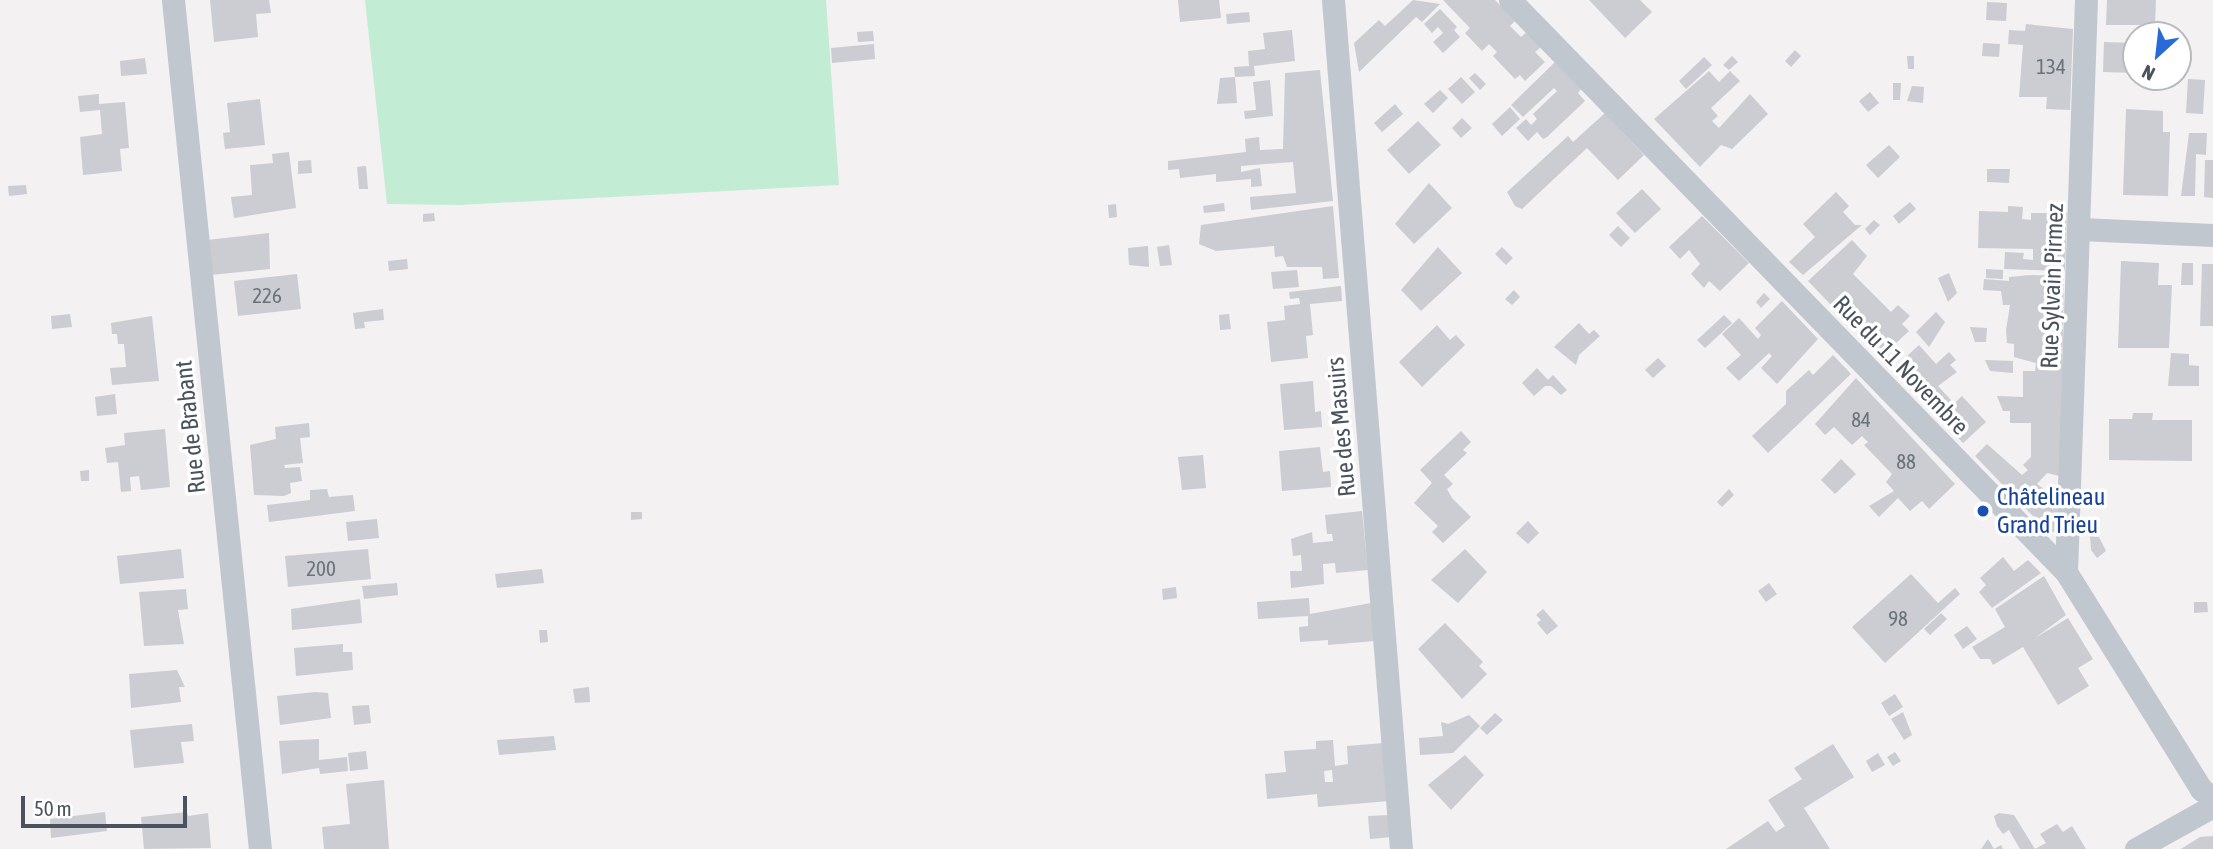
<!DOCTYPE html>
<meta charset="utf-8">
<style>
body{margin:0}
#map{position:relative;width:2213px;height:849px;overflow:hidden;background:#f3f1f1;font-family:"Asap Condensed",sans-serif}
div>[style]{position:absolute}
.green>*{inset:0;background:#c3ecd5}
.building>*{inset:0;background:#cbcdd3}
.minor>*{height:23px;margin:-11.5px;padding:0 11.5px;transform-origin:11.5px;border-radius:11.5px;background:#c0c7ce}
.dots>*{width:19px;height:19px;translate:-50% -50%;box-sizing:border-box;border:4px solid #fff;border-radius:50%}
span{translate:-50% -50%;white-space:nowrap;text-align:center;line-height:1.15;-webkit-text-stroke:7px #fff;paint-order:stroke}
.number-label{font-size:21px;color:#6a727a}
.number-label span{-webkit-text-stroke-width:0}
.street-label{font-size:24px;color:#4a535d}
.transit-label{font-size:24px;color:#164399}
.left{translate:0 -50%;text-align:left}
.north{position:absolute;left:2122px;top:21px;width:70px;height:70px;box-sizing:border-box;background:#fff;border:2px solid #b7babe;border-radius:50%;rotate:207deg;font-size:19px;font-weight:700;line-height:28px;text-align:center;color:#4a535d}
.north::after{content:'';display:block;margin:auto;width:24px;height:32px;background:#286bd6;clip-path:polygon(50% 0,100% 100%,50% 72%,0 100%)}
.scale{position:absolute;left:21px;top:796px;width:166px;height:32px;box-sizing:border-box;border:4px solid #4a535d;border-top:0;padding-left:9px;font-size:21px;line-height:24px;white-space:nowrap;color:#4a535d;-webkit-text-stroke:5px #fff;paint-order:stroke}
</style>
<div id="map">
<div class="green">
<div style="clip-path:polygon(365px 0,826px 0,839px 185px,460px 205px,387px 204px)"></div>
</div>
<div class="building">
<div style="clip-path:polygon(210px 0,269px 0,271px 13px,256px 14px,258px 37px,214px 42px)"></div>
<div style="clip-path:polygon(1178px 0,1219px 0,1221px 18px,1180px 22px)"></div>
<div style="clip-path:polygon(1413px 0,1440px 4px,1422px 22px,1416px 17px,1359px 72px,1354px 43px,1379px 20px,1385px 26px)"></div>
<div style="clip-path:polygon(1443px 0,1495px 0,1515px 21px,1510px 26px,1521px 37px,1527px 32px,1541px 47px,1535px 52px,1545px 62px,1525px 81px,1520px 75px,1515px 79px,1493px 56px,1497px 52px,1489px 44px,1482px 51px,1465px 33px,1470px 28px)"></div>
<div style="clip-path:polygon(1589px 0,1640px 0,1652px 12px,1625px 38px)"></div>
<div style="clip-path:polygon(2107px 0,2156px 0,2155px 25px,2106px 25px)"></div>
<div style="clip-path:polygon(1987px 2px,2007px 3px,2006px 21px,1986px 20px)"></div>
<div style="clip-path:polygon(1440px 9px,1457px 27px,1454px 30px,1460px 37px,1443px 53px,1433px 42px,1443px 33px,1438px 27px,1432px 33px,1424px 24px)"></div>
<div style="clip-path:polygon(1249px 12px,1250px 22px,1227px 24px,1226px 14px)"></div>
<div style="clip-path:polygon(2026px 24px,2073px 29px,2070px 110px,2046px 109px,2047px 97px,2019px 97px,2023px 45px,2008px 44px,2009px 30px,2025px 31px)"></div>
<div style="clip-path:polygon(1292px 30px,1295px 61px,1254px 66px,1255px 76px,1235px 77px,1234px 67px,1249px 66px,1248px 51px,1265px 49px,1263px 33px)"></div>
<div style="clip-path:polygon(873px 31px,874px 41px,858px 42px,857px 32px)"></div>
<div style="clip-path:polygon(2104px 42px,2136px 43px,2136px 73px,2103px 72px)"></div>
<div style="clip-path:polygon(1983px 43px,2000px 44px,1999px 57px,1982px 56px)"></div>
<div style="clip-path:polygon(874px 44px,875px 59px,832px 63px,831px 48px)"></div>
<div style="clip-path:polygon(1795px 50px,1801px 56px,1791px 67px,1785px 61px)"></div>
<div style="clip-path:polygon(1732px 56px,1738px 62px,1729px 70px,1723px 65px)"></div>
<div style="clip-path:polygon(1907px 56px,1914px 56px,1914px 69px,1908px 69px)"></div>
<div style="clip-path:polygon(1704px 57px,1712px 65px,1686px 89px,1679px 81px)"></div>
<div style="clip-path:polygon(145px 58px,147px 74px,121px 76px,120px 61px)"></div>
<div style="clip-path:polygon(1555px 62px,1581px 89px,1578px 93px,1585px 101px,1547px 137px,1543px 139px,1537px 132px,1528px 141px,1516px 128px,1526px 119px,1531px 125px,1537px 119px,1533px 114px,1557px 91px,1554px 88px,1523px 117px,1511px 105px)"></div>
<div style="clip-path:polygon(1320px 70px,1333px 201px,1251px 210px,1250px 197px,1296px 193px,1293px 162px,1241px 166px,1241px 172px,1260px 168px,1262px 186px,1251px 187px,1251px 179px,1216px 182px,1216px 174px,1180px 178px,1179px 169px,1168px 170px,1168px 161px,1246px 152px,1245px 139px,1259px 137px,1260px 150px,1283px 149px,1285px 73px)"></div>
<div style="clip-path:polygon(1709px 71px,1719px 82px,1730px 71px,1740px 81px,1711px 108px,1718px 116px,1712px 121px,1719px 128px,1750px 94px,1768px 114px,1732px 149px,1721px 145px,1700px 167px,1654px 119px)"></div>
<div style="clip-path:polygon(1475px 73px,1486px 84px,1480px 90px,1469px 78px)"></div>
<div style="clip-path:polygon(1235px 77px,1237px 103px,1217px 104px,1220px 78px)"></div>
<div style="clip-path:polygon(1461px 77px,1475px 92px,1462px 104px,1448px 89px)"></div>
<div style="clip-path:polygon(2188px 79px,2205px 80px,2203px 114px,2186px 113px)"></div>
<div style="clip-path:polygon(1270px 80px,1273px 116px,1245px 119px,1244px 111px,1256px 110px,1253px 82px)"></div>
<div style="clip-path:polygon(1893px 83px,1901px 83px,1900px 100px,1893px 100px)"></div>
<div style="clip-path:polygon(1912px 86px,1924px 87px,1923px 103px,1907px 101px)"></div>
<div style="clip-path:polygon(1440px 90px,1448px 98px,1433px 113px,1424px 104px)"></div>
<div style="clip-path:polygon(1870px 92px,1879px 103px,1868px 112px,1859px 101px)"></div>
<div style="clip-path:polygon(99px 94px,99px 104px,125px 102px,129px 148px,120px 149px,122px 171px,83px 175px,80px 137px,102px 134px,100px 110px,80px 112px,78px 96px)"></div>
<div style="clip-path:polygon(260px 99px,265px 145px,225px 149px,223px 133px,230px 132px,227px 103px)"></div>
<div style="clip-path:polygon(1395px 104px,1403px 114px,1382px 132px,1374px 123px)"></div>
<div style="clip-path:polygon(1510px 107px,1520px 119px,1502px 136px,1492px 124px)"></div>
<div style="clip-path:polygon(2126px 109px,2163px 111px,2163px 132px,2170px 132px,2168px 196px,2123px 195px)"></div>
<div style="clip-path:polygon(1605px 113px,1644px 155px,1618px 180px,1587px 148px,1522px 209px,1515px 206px,1507px 192px,1568px 136px,1573px 142px)"></div>
<div style="clip-path:polygon(1462px 118px,1472px 128px,1461px 138px,1452px 128px)"></div>
<div style="clip-path:polygon(1418px 121px,1441px 145px,1409px 174px,1387px 150px)"></div>
<div style="clip-path:polygon(2189px 133px,2207px 133px,2206px 155px,2196px 154px,2195px 196px,2181px 196px)"></div>
<div style="clip-path:polygon(1889px 145px,1900px 157px,1878px 178px,1866px 165px)"></div>
<div style="clip-path:polygon(289px 152px,296px 208px,234px 218px,231px 197px,252px 195px,250px 165px,273px 163px,272px 154px)"></div>
<div style="clip-path:polygon(311px 160px,312px 173px,298px 174px,298px 161px)"></div>
<div style="clip-path:polygon(2205px 160px,2213px 160px,2213px 198px,2204px 197px)"></div>
<div style="clip-path:polygon(366px 166px,368px 189px,359px 189px,357px 167px)"></div>
<div style="clip-path:polygon(1987px 169px,2010px 169px,2009px 183px,1987px 182px)"></div>
<div style="clip-path:polygon(1429px 183px,1452px 208px,1414px 244px,1395px 224px)"></div>
<div style="clip-path:polygon(26px 185px,27px 194px,9px 196px,8px 186px)"></div>
<div style="clip-path:polygon(1642px 189px,1661px 209px,1635px 233px,1616px 213px)"></div>
<div style="clip-path:polygon(1836px 192px,1849px 206px,1843px 212px,1855px 225px,1862px 225px,1803px 275px,1789px 262px,1815px 237px,1803px 224px)"></div>
<div style="clip-path:polygon(1910px 202px,1916px 209px,1899px 224px,1893px 216px)"></div>
<div style="clip-path:polygon(1224px 203px,1225px 211px,1204px 213px,1203px 206px)"></div>
<div style="clip-path:polygon(1116px 204px,1117px 217px,1109px 218px,1108px 205px)"></div>
<div style="clip-path:polygon(1333px 206px,1339px 278px,1323px 279px,1322px 267px,1287px 267px,1283px 256px,1275px 257px,1274px 246px,1216px 251px,1199px 244px,1201px 225px)"></div>
<div style="clip-path:polygon(2008px 206px,2023px 207px,2022px 219px,2031px 220px,2031px 213px,2067px 213px,2065px 271px,2004px 269px,2005px 252px,2024px 253px,2023px 259px,2033px 260px,2033px 249px,1978px 248px,1979px 211px,2008px 212px)"></div>
<div style="clip-path:polygon(434px 213px,435px 221px,423px 222px,423px 214px)"></div>
<div style="clip-path:polygon(1702px 216px,1749px 263px,1720px 291px,1709px 281px,1704px 288px,1691px 274px,1700px 264px,1689px 250px,1680px 259px,1669px 247px)"></div>
<div style="clip-path:polygon(1874px 220px,1880px 225px,1870px 235px,1865px 229px)"></div>
<div style="clip-path:polygon(1618px 226px,1630px 238px,1621px 247px,1609px 235px)"></div>
<div style="clip-path:polygon(269px 233px,270px 269px,210px 275px,207px 240px)"></div>
<div style="clip-path:polygon(1852px 240px,1867px 256px,1853px 274px,1891px 312px,1898px 305px,1910px 316px,1902px 324px,1909px 331px,1881px 357px,1808px 281px)"></div>
<div style="clip-path:polygon(1169px 245px,1172px 265px,1160px 266px,1157px 247px)"></div>
<div style="clip-path:polygon(1148px 246px,1149px 267px,1129px 265px,1128px 248px)"></div>
<div style="clip-path:polygon(1438px 247px,1462px 273px,1421px 311px,1401px 290px)"></div>
<div style="clip-path:polygon(1502px 247px,1513px 258px,1506px 265px,1495px 254px)"></div>
<div style="clip-path:polygon(407px 259px,408px 269px,389px 271px,388px 261px)"></div>
<div style="clip-path:polygon(2121px 261px,2159px 263px,2158px 285px,2172px 285px,2169px 348px,2118px 348px)"></div>
<div style="clip-path:polygon(2182px 263px,2193px 263px,2193px 285px,2181px 285px)"></div>
<div style="clip-path:polygon(2202px 264px,2213px 264px,2213px 326px,2200px 326px)"></div>
<div style="clip-path:polygon(1986px 269px,2003px 270px,2003px 279px,1986px 278px)"></div>
<div style="clip-path:polygon(1297px 270px,1299px 287px,1273px 289px,1271px 272px)"></div>
<div style="clip-path:polygon(1949px 273px,1957px 293px,1948px 302px,1938px 278px)"></div>
<div style="clip-path:polygon(297px 274px,301px 309px,238px 316px,234px 281px)"></div>
<div style="clip-path:polygon(2031px 275px,2064px 276px,2060px 476px,2047px 473px,2037px 484px,2058px 499px,2057px 530px,2050px 534px,1975px 456px,1987px 444px,2022px 475px,2028px 470px,2023px 465px,2031px 457px,2031px 423px,2010px 423px,2010px 411px,2003px 411px,1997px 396px,2023px 397px,2023px 371px,2035px 371px,2036px 363px,2014px 357px,2014px 344px,2007px 343px,2006px 330px,2010px 305px,2003px 305px,2001px 291px,1983px 290px,1984px 279px,2009px 281px,2009px 277px)"></div>
<div style="clip-path:polygon(1341px 286px,1342px 301px,1310px 304px,1313px 335px,1306px 336px,1308px 358px,1271px 362px,1267px 322px,1285px 320px,1284px 306px,1300px 304px,1299px 298px,1290px 299px,1289px 292px)"></div>
<div style="clip-path:polygon(1514px 290px,1520px 297px,1512px 305px,1505px 299px)"></div>
<div style="clip-path:polygon(1764px 293px,1770px 299px,1761px 308px,1756px 302px)"></div>
<div style="clip-path:polygon(1782px 301px,1818px 339px,1777px 384px,1761px 368px,1772px 356px,1769px 353px,1739px 381px,1726px 368px,1741px 355px,1722px 334px,1739px 318px,1758px 339px,1761px 335px,1755px 328px)"></div>
<div style="clip-path:polygon(383px 309px,384px 320px,364px 322px,365px 328px,355px 329px,353px 313px)"></div>
<div style="clip-path:polygon(1936px 312px,1945px 322px,1929px 347px,1916px 332px)"></div>
<div style="clip-path:polygon(70px 314px,72px 327px,52px 329px,51px 316px)"></div>
<div style="clip-path:polygon(1229px 314px,1231px 329px,1220px 330px,1219px 315px)"></div>
<div style="clip-path:polygon(1724px 315px,1732px 323px,1705px 348px,1697px 340px)"></div>
<div style="clip-path:polygon(152px 316px,159px 381px,112px 385px,110px 368px,126px 367px,124px 344px,118px 344px,117px 334px,112px 334px,111px 323px)"></div>
<div style="clip-path:polygon(1579px 323px,1589px 334px,1594px 330px,1600px 336px,1579px 355px,1576px 365px,1554px 347px)"></div>
<div style="clip-path:polygon(1437px 325px,1450px 340px,1456px 335px,1465px 345px,1422px 387px,1399px 362px)"></div>
<div style="clip-path:polygon(1970px 327px,1987px 328px,1986px 342px,1975px 342px)"></div>
<div style="clip-path:polygon(1919px 345px,1936px 364px,1949px 352px,1956px 360px,1950px 365px,1957px 372px,1938px 386px,1951px 400px,1936px 415px,1893px 369px)"></div>
<div style="clip-path:polygon(2171px 353px,2189px 354px,2189px 365px,2199px 366px,2199px 386px,2168px 386px)"></div>
<div style="clip-path:polygon(1833px 355px,1851px 374px,1768px 453px,1752px 436px,1786px 404px,1786px 391px,1809px 370px,1813px 375px)"></div>
<div style="clip-path:polygon(1658px 358px,1666px 366px,1653px 378px,1645px 370px)"></div>
<div style="clip-path:polygon(1985px 360px,2013px 361px,2013px 373px,1990px 371px)"></div>
<div style="clip-path:polygon(1537px 368px,1548px 380px,1553px 375px,1567px 390px,1561px 395px,1551px 386px,1545px 386px,1534px 396px,1522px 383px)"></div>
<div style="clip-path:polygon(1856px 378px,1955px 484px,1929px 509px,1922px 501px,1910px 511px,1898px 498px,1879px 517px,1869px 506px,1894px 491px,1886px 482px,1892px 474px,1864px 445px,1868px 442px,1862px 436px,1852px 445px,1834px 427px,1825px 435px,1815px 424px)"></div>
<div style="clip-path:polygon(1313px 381px,1315px 412px,1321px 411px,1322px 427px,1284px 430px,1280px 384px)"></div>
<div style="clip-path:polygon(115px 394px,117px 414px,97px 416px,95px 397px)"></div>
<div style="clip-path:polygon(1962px 396px,1986px 422px,1963px 443px,1939px 418px)"></div>
<div style="clip-path:polygon(2133px 413px,2153px 413px,2152px 420px,2192px 420px,2192px 461px,2109px 460px,2109px 419px,2132px 419px)"></div>
<div style="clip-path:polygon(309px 423px,310px 437px,300px 438px,303px 463px,284px 465px,285px 468px,300px 467px,302px 481px,290px 483px,291px 493px,284px 496px,254px 495px,250px 445px,276px 439px,275px 427px)"></div>
<div style="clip-path:polygon(165px 429px,170px 487px,141px 490px,139px 476px,130px 477px,131px 491px,121px 492px,118px 462px,107px 463px,105px 448px,125px 445px,124px 433px)"></div>
<div style="clip-path:polygon(1461px 431px,1471px 442px,1463px 450px,1467px 453px,1444px 475px,1453px 484px,1447px 489px,1452px 498px,1471px 517px,1443px 543px,1432px 532px,1438px 526px,1414px 503px,1432px 483px,1420px 470px)"></div>
<div style="clip-path:polygon(1320px 447px,1323px 472px,1330px 471px,1331px 487px,1282px 491px,1279px 451px)"></div>
<div style="clip-path:polygon(1203px 455px,1206px 488px,1182px 490px,1178px 457px)"></div>
<div style="clip-path:polygon(1841px 459px,1856px 474px,1835px 494px,1821px 480px)"></div>
<div style="clip-path:polygon(89px 470px,89px 481px,81px 481px,80px 471px)"></div>
<div style="clip-path:polygon(327px 489px,329px 497px,353px 495px,355px 511px,269px 522px,267px 505px,310px 500px,310px 490px)"></div>
<div style="clip-path:polygon(1729px 489px,1734px 495px,1722px 507px,1717px 502px)"></div>
<div style="clip-path:polygon(1362px 511px,1368px 570px,1336px 573px,1335px 563px,1323px 564px,1324px 584px,1291px 588px,1290px 571px,1302px 571px,1301px 555px,1293px 556px,1291px 539px,1312px 532px,1313px 543px,1333px 541px,1332px 534px,1327px 534px,1325px 515px)"></div>
<div style="clip-path:polygon(631px 512px,642px 512px,642px 519px,631px 520px)"></div>
<div style="clip-path:polygon(377px 519px,379px 538px,348px 541px,346px 522px)"></div>
<div style="clip-path:polygon(1528px 521px,1539px 533px,1528px 544px,1516px 533px)"></div>
<div style="clip-path:polygon(2090px 536px,2099px 537px,2106px 551px,2097px 558px,2091px 550px)"></div>
<div style="clip-path:polygon(181px 549px,184px 578px,120px 584px,117px 556px)"></div>
<div style="clip-path:polygon(368px 549px,371px 579px,288px 587px,285px 556px)"></div>
<div style="clip-path:polygon(1465px 549px,1487px 572px,1458px 603px,1431px 580px)"></div>
<div style="clip-path:polygon(2003px 557px,2014px 571px,2028px 560px,2041px 573px,1992px 608px,1979px 592px,1986px 585px,1980px 578px)"></div>
<div style="clip-path:polygon(542px 569px,544px 583px,497px 588px,495px 574px)"></div>
<div style="clip-path:polygon(1911px 574px,1938px 603px,1955px 588px,1960px 594px,1885px 663px,1852px 627px)"></div>
<div style="clip-path:polygon(2044px 576px,2066px 615px,2035px 638px,2068px 618px,2093px 659px,2078px 668px,2089px 686px,2058px 705px,2023px 647px,1993px 665px,1990px 659px,1980px 659px,1972px 647px,2005px 627px,1995px 609px)"></div>
<div style="clip-path:polygon(397px 583px,398px 595px,364px 599px,362px 586px)"></div>
<div style="clip-path:polygon(1769px 583px,1777px 594px,1766px 602px,1758px 591px)"></div>
<div style="clip-path:polygon(1176px 587px,1177px 598px,1163px 600px,1162px 589px)"></div>
<div style="clip-path:polygon(186px 589px,188px 609px,178px 610px,184px 644px,144px 646px,139px 592px)"></div>
<div style="clip-path:polygon(1309px 598px,1310px 614px,1371px 603px,1375px 641px,1328px 645px,1328px 640px,1300px 642px,1299px 627px,1308px 626px,1308px 616px,1258px 619px,1257px 602px)"></div>
<div style="clip-path:polygon(360px 599px,362px 623px,292px 630px,291px 609px)"></div>
<div style="clip-path:polygon(2194px 602px,2207px 602px,2208px 612px,2194px 613px)"></div>
<div style="clip-path:polygon(1543px 609px,1558px 626px,1547px 635px,1537px 623px,1541px 620px,1536px 615px)"></div>
<div style="clip-path:polygon(1941px 613px,1947px 619px,1930px 635px,1924px 629px)"></div>
<div style="clip-path:polygon(1445px 623px,1483px 662px,1479px 666px,1487px 674px,1462px 699px,1418px 649px)"></div>
<div style="clip-path:polygon(1967px 626px,1977px 639px,1963px 649px,1954px 635px)"></div>
<div style="clip-path:polygon(539px 630px,547px 630px,548px 642px,540px 643px)"></div>
<div style="clip-path:polygon(343px 644px,343px 652px,352px 652px,353px 670px,296px 676px,294px 648px)"></div>
<div style="clip-path:polygon(177px 670px,185px 687px,179px 687px,181px 702px,131px 708px,129px 674px)"></div>
<div style="clip-path:polygon(589px 687px,590px 702px,575px 703px,573px 689px)"></div>
<div style="clip-path:polygon(315px 692px,328px 693px,331px 718px,280px 725px,277px 696px)"></div>
<div style="clip-path:polygon(1895px 694px,1903px 707px,1889px 716px,1881px 703px)"></div>
<div style="clip-path:polygon(369px 705px,371px 723px,354px 725px,352px 706px)"></div>
<div style="clip-path:polygon(1903px 712px,1912px 735px,1904px 740px,1891px 719px)"></div>
<div style="clip-path:polygon(1495px 713px,1503px 720px,1487px 735px,1480px 728px)"></div>
<div style="clip-path:polygon(1469px 715px,1480px 726px,1453px 753px,1420px 755px,1419px 738px,1443px 736px,1441px 722px,1448px 724px)"></div>
<div style="clip-path:polygon(192px 724px,194px 741px,181px 742px,184px 763px,134px 768px,130px 730px)"></div>
<div style="clip-path:polygon(554px 736px,556px 750px,499px 755px,497px 740px)"></div>
<div style="clip-path:polygon(319px 739px,319px 760px,347px 757px,348px 771px,320px 774px,319px 768px,282px 774px,279px 741px)"></div>
<div style="clip-path:polygon(evenodd,1333px 740px,1335px 766px,1348px 764px,1347px 746px,1384px 743px,1389px 801px,1318px 807px,1317px 794px,1267px 799px,1265px 774px,1286px 772px,1284px 751px,1316px 749px,1316px 741px,1333px 740px,1332px 770px,1333px 782px,1325px 782px,1324px 771px,1332px 770px)"></div>
<div style="clip-path:polygon(1833px 744px,1854px 777px,1804px 808px,1830px 849px,1726px 849px,1768px 821px,1776px 832px,1785px 826px,1768px 800px,1802px 779px,1794px 768px)"></div>
<div style="clip-path:polygon(366px 751px,368px 769px,350px 771px,348px 753px)"></div>
<div style="clip-path:polygon(1895px 752px,1901px 761px,1893px 766px,1887px 757px)"></div>
<div style="clip-path:polygon(1878px 753px,1885px 765px,1872px 772px,1866px 761px)"></div>
<div style="clip-path:polygon(1465px 755px,1484px 775px,1451px 810px,1428px 785px)"></div>
<div style="clip-path:polygon(384px 780px,389px 849px,324px 849px,322px 827px,350px 824px,346px 784px)"></div>
<div style="clip-path:polygon(105px 812px,107px 831px,51px 838px,50px 819px)"></div>
<div style="clip-path:polygon(187px 812px,188px 816px,208px 813px,211px 848px,144px 849px,141px 817px)"></div>
<div style="clip-path:polygon(1999px 813px,2014px 815px,2035px 849px,2046px 843px,2040px 834px,2057px 824px,2063px 832px,2072px 826px,2086px 849px,2020px 849px,2009px 830px,2003px 834px,1997px 826px,1994px 816px)"></div>
<div style="clip-path:polygon(1390px 815px,1392px 837px,1370px 839px,1368px 816px)"></div>
<div style="clip-path:polygon(2213px 836px,2213px 849px,2181px 849px,2200px 837px)"></div>
<div style="clip-path:polygon(1988px 839px,1994px 849px,2001px 845px,2003px 849px,1981px 849px)"></div>
</div>
<div class="minor">
<div style="left:173px;top:0;width:853px;rotate:84.15deg"></div>
<div style="left:1333px;top:0;width:852px;rotate:85.42deg"></div>
<div style="left:1510px;top:0;width:798px;rotate:45.81deg"></div>
<div style="left:2066px;top:572px;width:256px;rotate:58.1deg"></div>
<div style="left:2201px;top:789px;width:15px;rotate:37deg"></div>
<div style="left:2080px;top:229px;width:133px;rotate:2.6deg"></div>
<div style="left:2066px;top:572px;width:572px;rotate:-88deg"></div>
<div style="left:2136px;top:849px;width:88px;rotate:-29.2deg"></div>
</div>
<div class="dots">
<div style="left:1983px;top:511px;background:#1a4fb4"></div>
</div>
<div class="number-label">
<span style="left:2051px;top:66px">134</span>
<span style="left:267px;top:295px">226</span>
<span style="left:1861px;top:419px">84</span>
<span style="left:1906px;top:461px">88</span>
<span style="left:321px;top:568px">200</span>
<span style="left:1898px;top:618px">98</span>
</div>
<div class="street-label">
<span style="left:2052px;top:286px;rotate:-88deg">Rue Sylvain Pirmez</span>
<span style="left:1901px;top:365px;rotate:46deg">Rue du 11 Novembre</span>
<span style="left:190px;top:427px;rotate:-96deg">Rue de Brabant</span>
<span style="left:1341px;top:427px;rotate:-95deg">Rue des Masuirs</span>
</div>
<div class="transit-label">
<span class="left" style="left:1997px;top:511px">Châtelineau<br>Grand Trieu</span>
</div>
<div class="north">N</div>
<div class="scale">50 m</div>
</div>
